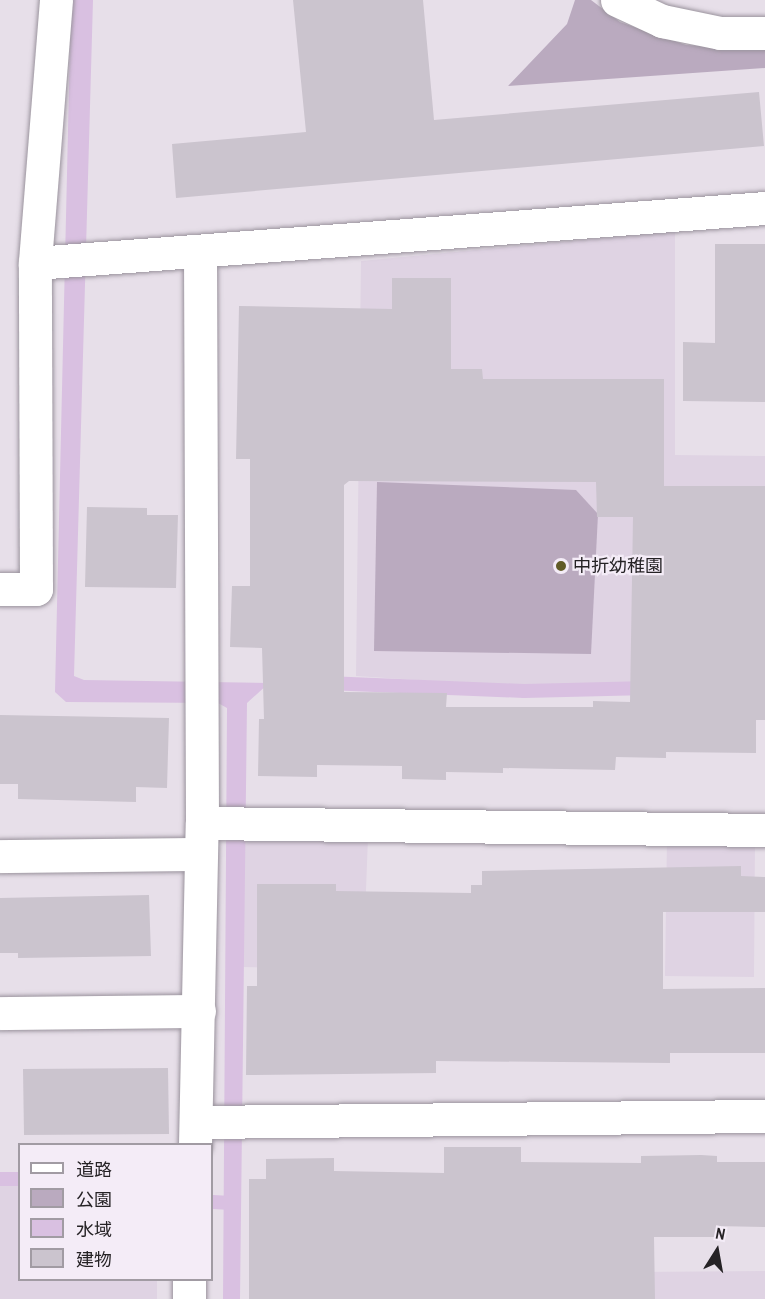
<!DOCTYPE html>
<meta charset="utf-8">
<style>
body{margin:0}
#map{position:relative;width:765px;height:1299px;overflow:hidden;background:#e7dfe9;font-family:"Archivo Narrow","Noto Sans JP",sans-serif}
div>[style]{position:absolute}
.built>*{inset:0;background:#dfd3e3}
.green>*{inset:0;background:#baaabf}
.water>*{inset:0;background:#d9c0e1}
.stream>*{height:14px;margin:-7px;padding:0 7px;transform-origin:7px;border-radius:7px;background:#d9c0e1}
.building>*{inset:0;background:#cbc4ce}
.roads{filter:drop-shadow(0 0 2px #9a939d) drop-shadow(0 0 2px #9a939d)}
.street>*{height:33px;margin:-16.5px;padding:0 16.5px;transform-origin:16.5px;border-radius:16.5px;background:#fff}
.dots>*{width:16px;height:16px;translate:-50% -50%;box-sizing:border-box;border:3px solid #f4ecf7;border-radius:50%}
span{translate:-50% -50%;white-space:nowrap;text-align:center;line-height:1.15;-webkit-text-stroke:4.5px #f4ecf7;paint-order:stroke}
.poi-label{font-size:18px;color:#252225}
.left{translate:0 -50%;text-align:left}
.legend{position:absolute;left:18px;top:1143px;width:195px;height:138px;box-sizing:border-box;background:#f4ecf7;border:2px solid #a19ba3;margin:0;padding:8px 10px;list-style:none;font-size:18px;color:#252225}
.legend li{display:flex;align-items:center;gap:12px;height:30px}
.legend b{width:30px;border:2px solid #a19ba3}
.north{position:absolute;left:687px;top:1221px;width:60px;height:60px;-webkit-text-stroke:4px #f4ecf7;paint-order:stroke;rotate:11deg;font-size:16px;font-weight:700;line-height:24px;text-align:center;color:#252225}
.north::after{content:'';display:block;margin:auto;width:21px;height:27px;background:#252225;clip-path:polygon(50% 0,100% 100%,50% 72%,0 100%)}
</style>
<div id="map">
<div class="built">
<div style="clip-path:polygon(675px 231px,675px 455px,765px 456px,765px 680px,525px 687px,356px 676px,361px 261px)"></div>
<div style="clip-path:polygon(368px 837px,363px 969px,242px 967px,244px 840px)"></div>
<div style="clip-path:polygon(667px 838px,755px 839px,754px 977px,665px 976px)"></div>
<div style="clip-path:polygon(0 1185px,19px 1186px,20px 1280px,157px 1280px,157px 1299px,0 1299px)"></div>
<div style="clip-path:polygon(765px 1271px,765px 1299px,372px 1299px,372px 1274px)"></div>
</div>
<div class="green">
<div style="clip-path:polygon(575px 0,591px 0,620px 22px,686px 45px,765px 50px,765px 68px,508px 86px,567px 24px)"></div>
<div style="clip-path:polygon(377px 482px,576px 490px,598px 514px,591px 654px,374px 651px)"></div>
</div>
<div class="water">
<div style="clip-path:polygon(71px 0,93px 0,74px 676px,84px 680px,269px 683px,247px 703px,240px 1299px,223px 1299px,227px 708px,218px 703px,66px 702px,55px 692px)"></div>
</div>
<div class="stream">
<div style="left:326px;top:683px;width:198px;rotate:2.3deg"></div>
<div style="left:524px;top:691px;width:125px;rotate:-1.4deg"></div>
<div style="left:0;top:1179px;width:20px"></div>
<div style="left:213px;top:1202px;width:18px;rotate:3deg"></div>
</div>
<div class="building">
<div style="clip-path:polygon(293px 0,423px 0,434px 120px,759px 92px,764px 146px,176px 198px,172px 144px,306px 132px)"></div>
<div style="clip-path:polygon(715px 244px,765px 244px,765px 402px,683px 401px,683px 342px,715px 343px)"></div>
<div style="clip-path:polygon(evenodd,392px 278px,451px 278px,451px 369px,482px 369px,483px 379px,664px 379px,664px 486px,765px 486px,765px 720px,756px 720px,756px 753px,666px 752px,666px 758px,616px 757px,615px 770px,503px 768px,503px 773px,446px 772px,446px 780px,402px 779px,402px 766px,317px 765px,317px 777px,258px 776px,259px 719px,264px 719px,262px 648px,230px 647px,232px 586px,250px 586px,250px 459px,236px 459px,239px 306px,392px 309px,392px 278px,349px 481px,596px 482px,597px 517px,633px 517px,630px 702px,593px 701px,593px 707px,446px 707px,447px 693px,344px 692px,344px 485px,349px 481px)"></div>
<div style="clip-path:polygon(87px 507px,147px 508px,147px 515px,178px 515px,176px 588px,85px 587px)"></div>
<div style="clip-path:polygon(0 715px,169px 718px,167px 788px,136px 787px,136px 802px,18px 799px,18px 784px,0 784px)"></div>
<div style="clip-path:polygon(741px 866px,741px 876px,765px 877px,765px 912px,663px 912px,663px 989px,765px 988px,765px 1053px,670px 1053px,670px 1063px,436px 1061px,436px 1073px,246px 1075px,247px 986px,257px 986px,257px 884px,336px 884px,336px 891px,471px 893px,471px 885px,482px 885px,482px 871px)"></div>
<div style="clip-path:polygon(149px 895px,151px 956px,18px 958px,18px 953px,0 953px,0 898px)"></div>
<div style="clip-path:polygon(168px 1068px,169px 1134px,24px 1135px,23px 1069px)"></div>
<div style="clip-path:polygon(444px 1147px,521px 1147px,521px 1162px,641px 1163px,641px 1156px,701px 1155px,717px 1156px,717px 1162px,765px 1162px,765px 1227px,716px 1226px,716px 1237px,654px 1237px,655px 1299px,249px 1299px,249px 1179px,266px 1179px,266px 1159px,334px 1158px,334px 1171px,444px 1173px)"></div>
</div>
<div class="roads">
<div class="street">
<div style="left:56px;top:0;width:264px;rotate:94.6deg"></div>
<div style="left:35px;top:263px;width:732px;rotate:-4.31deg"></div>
<div style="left:617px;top:0;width:50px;rotate:25deg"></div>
<div style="left:662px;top:21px;width:59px;rotate:11.7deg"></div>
<div style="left:720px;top:33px;width:45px"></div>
<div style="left:0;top:589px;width:36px"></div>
<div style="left:36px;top:589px;width:326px;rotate:-90.2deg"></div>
<div style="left:202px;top:823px;width:563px;rotate:0.71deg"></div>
<div style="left:0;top:856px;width:199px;rotate:-0.6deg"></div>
<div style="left:0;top:1013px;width:199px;rotate:-0.6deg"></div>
<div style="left:198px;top:1122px;width:567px;rotate:-0.61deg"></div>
<div style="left:195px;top:1144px;width:321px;rotate:-88.8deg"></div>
<div style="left:202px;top:823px;width:571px;rotate:-90.2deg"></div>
<div style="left:189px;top:1280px;width:19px;rotate:90deg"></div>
</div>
</div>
<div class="dots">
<div style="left:561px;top:566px;background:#615b27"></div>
</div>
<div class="poi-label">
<span class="left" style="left:573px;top:566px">中折幼稚園</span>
</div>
<ul class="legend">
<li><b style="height:8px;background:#fff"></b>道路</li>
<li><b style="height:16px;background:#baaabf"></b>公園</li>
<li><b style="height:16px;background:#d9c0e1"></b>水域</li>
<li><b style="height:16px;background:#cbc4ce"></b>建物</li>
</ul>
<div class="north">N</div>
</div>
